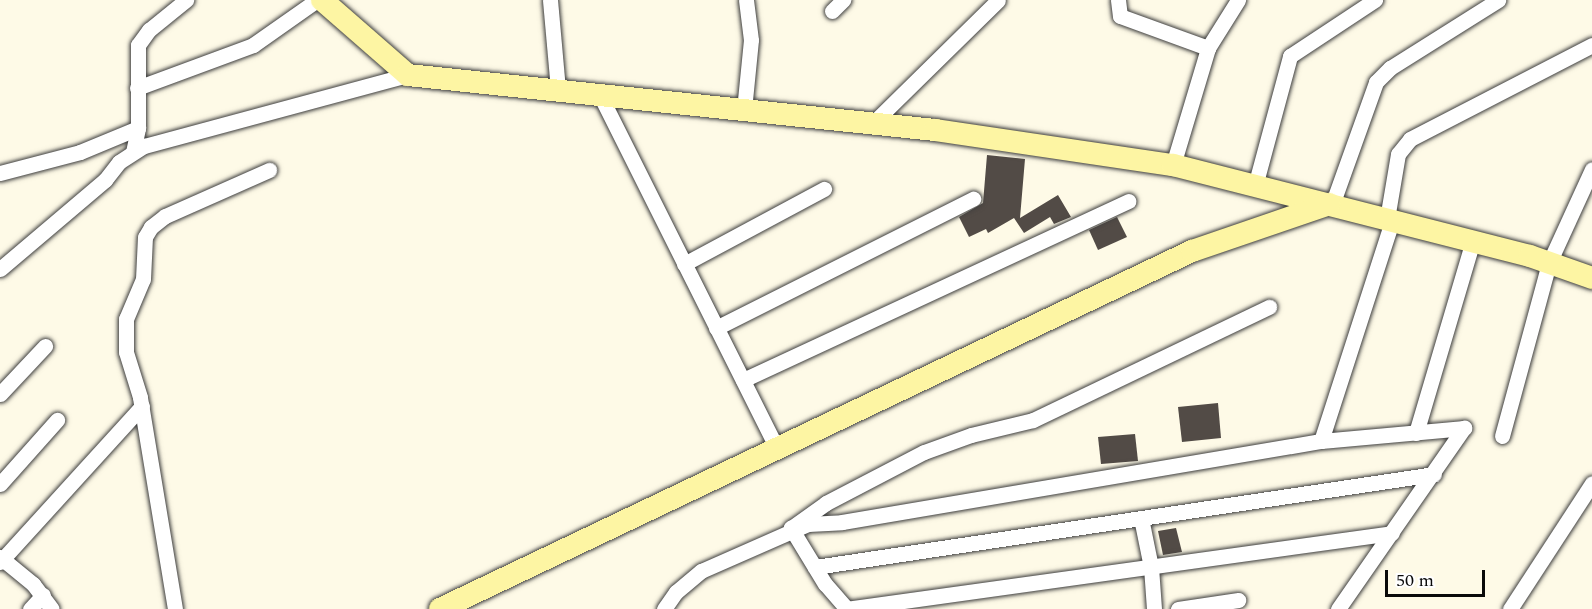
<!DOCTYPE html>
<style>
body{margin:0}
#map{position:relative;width:1592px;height:609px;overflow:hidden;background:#fefae7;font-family:Spectral,serif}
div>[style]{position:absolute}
.building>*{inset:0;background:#524b46}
.roads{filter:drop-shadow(0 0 2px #3d3d3d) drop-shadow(0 0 2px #3d3d3d)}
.street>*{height:15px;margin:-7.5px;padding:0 7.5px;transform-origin:7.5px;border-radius:7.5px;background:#fff}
.secondary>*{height:22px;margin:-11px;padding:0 11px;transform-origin:11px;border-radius:11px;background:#fdf5a3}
span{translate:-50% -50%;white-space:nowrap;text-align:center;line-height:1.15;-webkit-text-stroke:6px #fff;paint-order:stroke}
.scale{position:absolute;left:1385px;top:570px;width:100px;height:27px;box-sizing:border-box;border:3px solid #0a0a0a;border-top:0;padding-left:8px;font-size:18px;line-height:21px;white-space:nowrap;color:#0a0a0a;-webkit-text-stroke:4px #fff;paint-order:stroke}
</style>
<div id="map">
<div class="building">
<div style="clip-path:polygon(987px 155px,1025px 159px,1020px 218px,1058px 195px,1071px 217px,1054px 224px,1050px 217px,1024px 233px,1014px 218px,988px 233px,986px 229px,969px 237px,959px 217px,983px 203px)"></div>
<div style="clip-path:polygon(1117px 217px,1127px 237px,1098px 250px,1089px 230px)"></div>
<div style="clip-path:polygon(1218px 403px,1221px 438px,1182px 442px,1178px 407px)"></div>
<div style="clip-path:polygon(1135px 434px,1138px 461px,1101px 464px,1098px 437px)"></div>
<div style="clip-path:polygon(1176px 528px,1182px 552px,1163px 555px,1158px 531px)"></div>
</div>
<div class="roads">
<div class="street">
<div style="left:550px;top:0;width:90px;rotate:84.9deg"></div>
<div style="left:1118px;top:0;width:16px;rotate:83deg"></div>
<div style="left:1120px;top:16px;width:94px;rotate:20deg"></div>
<div style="left:832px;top:11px;width:16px;rotate:-45deg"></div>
<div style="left:137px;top:88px;width:124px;rotate:-20.3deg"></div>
<div style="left:253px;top:45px;width:78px;rotate:-35.1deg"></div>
<div style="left:600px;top:95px;width:394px;rotate:63.4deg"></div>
<div style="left:744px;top:110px;width:70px;rotate:-84.3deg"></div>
<div style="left:751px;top:40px;width:40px;rotate:-97.1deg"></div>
<div style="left:873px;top:123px;width:175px;rotate:-44.5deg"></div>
<div style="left:133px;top:152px;width:25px;rotate:-78deg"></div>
<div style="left:138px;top:128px;width:83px;rotate:-90deg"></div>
<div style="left:138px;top:45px;width:19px;rotate:-54deg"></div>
<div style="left:149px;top:30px;width:48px;rotate:-39deg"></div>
<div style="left:1173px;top:165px;width:122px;rotate:-73.3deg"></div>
<div style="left:1208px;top:48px;width:57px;rotate:-58deg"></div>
<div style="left:0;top:173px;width:83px;rotate:-14.7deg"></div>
<div style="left:80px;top:152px;width:63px;rotate:-22.5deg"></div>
<div style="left:1255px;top:186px;width:135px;rotate:-74.9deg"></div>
<div style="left:1290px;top:56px;width:102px;rotate:-33.4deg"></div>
<div style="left:1332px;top:205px;width:131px;rotate:-70.3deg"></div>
<div style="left:1376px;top:82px;width:20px;rotate:-45deg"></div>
<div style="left:1390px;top:68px;width:128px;rotate:-32.2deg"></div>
<div style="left:1387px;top:219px;width:66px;rotate:-80.4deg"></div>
<div style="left:1398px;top:154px;width:19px;rotate:-51deg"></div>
<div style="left:1410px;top:139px;width:205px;rotate:-27.3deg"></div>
<div style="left:684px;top:264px;width:159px;rotate:-28.2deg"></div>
<div style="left:0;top:269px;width:138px;rotate:-40.3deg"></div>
<div style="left:105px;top:180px;width:23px;rotate:-52deg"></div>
<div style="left:119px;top:162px;width:30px;rotate:-33deg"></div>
<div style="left:144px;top:146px;width:273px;rotate:-15.1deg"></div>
<div style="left:716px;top:328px;width:288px;rotate:-26.7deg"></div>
<div style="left:743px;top:380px;width:425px;rotate:-24.9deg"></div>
<div style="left:0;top:394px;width:66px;rotate:-46.8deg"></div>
<div style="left:1416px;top:433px;width:200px;rotate:-73.5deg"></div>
<div style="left:1502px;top:436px;width:179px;rotate:-74.8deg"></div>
<div style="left:1549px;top:263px;width:103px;rotate:-65.4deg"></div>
<div style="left:1321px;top:441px;width:231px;rotate:-72.1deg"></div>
<div style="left:0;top:484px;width:86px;rotate:-48.3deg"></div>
<div style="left:1141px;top:518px;width:50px;rotate:78.5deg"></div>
<div style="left:1151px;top:567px;width:42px;rotate:85.9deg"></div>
<div style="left:0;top:557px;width:43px;rotate:39.3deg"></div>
<div style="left:33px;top:584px;width:31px;rotate:53deg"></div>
<div style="left:0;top:562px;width:211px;rotate:-47.7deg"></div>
<div style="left:815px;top:567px;width:626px;rotate:-8.54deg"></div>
<div style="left:30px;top:609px;width:19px;rotate:-47deg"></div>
<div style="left:175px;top:609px;width:215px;rotate:-99.4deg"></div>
<div style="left:140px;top:397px;width:47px;rotate:-107.3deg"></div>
<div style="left:126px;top:352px;width:33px;rotate:-90deg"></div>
<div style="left:126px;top:319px;width:43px;rotate:-67deg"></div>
<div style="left:143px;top:279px;width:42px;rotate:-87.3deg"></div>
<div style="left:145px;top:237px;width:12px;rotate:-59deg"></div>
<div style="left:151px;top:227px;width:18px;rotate:-38deg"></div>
<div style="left:165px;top:216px;width:114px;rotate:-23.9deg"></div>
<div style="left:664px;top:609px;width:21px;rotate:-55deg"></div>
<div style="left:676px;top:592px;width:33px;rotate:-40deg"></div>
<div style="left:701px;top:571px;width:117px;rotate:-23.7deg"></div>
<div style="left:808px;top:524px;width:34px;rotate:-3deg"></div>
<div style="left:842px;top:522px;width:486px;rotate:-9.6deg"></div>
<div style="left:1321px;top:441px;width:144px;rotate:-5.2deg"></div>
<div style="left:846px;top:609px;width:551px;rotate:-7.92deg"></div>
<div style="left:847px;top:609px;width:33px;rotate:-131deg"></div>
<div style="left:825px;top:584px;width:66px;rotate:-121.3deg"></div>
<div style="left:791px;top:528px;width:43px;rotate:-35.5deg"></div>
<div style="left:826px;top:503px;width:110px;rotate:-27.5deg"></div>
<div style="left:924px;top:452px;width:50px;rotate:-19.9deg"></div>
<div style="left:971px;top:435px;width:64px;rotate:-13.6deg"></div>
<div style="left:1033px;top:420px;width:262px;rotate:-25.6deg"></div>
<div style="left:1178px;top:609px;width:61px;rotate:-8.5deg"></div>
<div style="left:1338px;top:609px;width:221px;rotate:-55.2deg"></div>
<div style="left:1510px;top:609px;width:150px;rotate:-56.9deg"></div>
</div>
<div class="secondary">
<div style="left:322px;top:0;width:114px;rotate:41.1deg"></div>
<div style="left:408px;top:75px;width:530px;rotate:5.96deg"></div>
<div style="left:935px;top:130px;width:241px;rotate:8.4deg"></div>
<div style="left:1173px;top:165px;width:368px;rotate:14.3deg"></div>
<div style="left:1530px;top:256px;width:66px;rotate:19.5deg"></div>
<div style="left:440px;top:609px;width:833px;rotate:-25.46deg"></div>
<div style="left:1192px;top:251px;width:145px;rotate:-18.9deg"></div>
</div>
</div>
<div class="scale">50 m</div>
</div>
